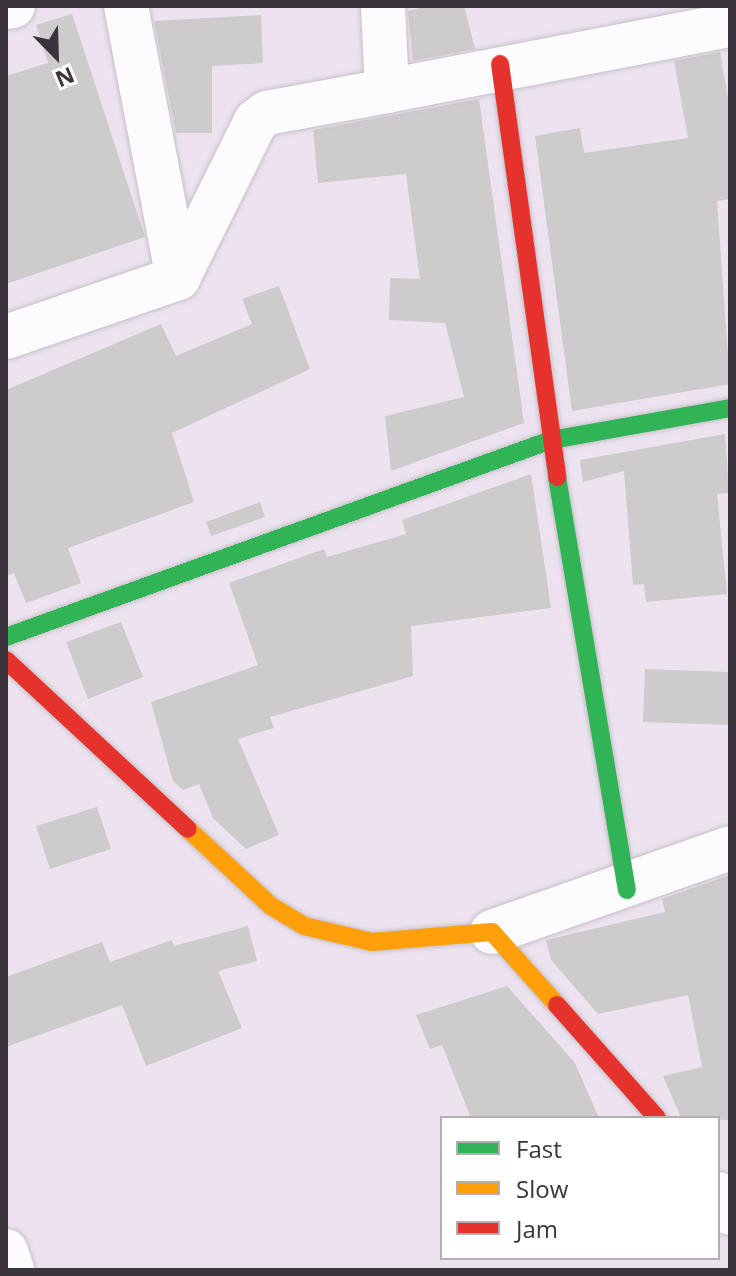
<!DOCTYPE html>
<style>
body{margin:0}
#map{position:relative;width:736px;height:1276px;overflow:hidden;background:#ece3ef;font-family:"Open Sans",sans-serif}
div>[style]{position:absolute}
.building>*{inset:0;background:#cdcbcc}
.roads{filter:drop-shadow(0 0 2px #c7bfc8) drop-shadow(0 0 2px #c7bfc8)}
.street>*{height:44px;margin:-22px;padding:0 22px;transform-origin:22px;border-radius:22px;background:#fcfbfd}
.fast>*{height:18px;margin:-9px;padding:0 9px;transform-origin:9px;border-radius:9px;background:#30b455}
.slow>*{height:18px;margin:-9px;padding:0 9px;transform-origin:9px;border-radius:9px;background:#ff9f0a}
.jam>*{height:18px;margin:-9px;padding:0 9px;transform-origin:9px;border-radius:9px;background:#e5322d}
span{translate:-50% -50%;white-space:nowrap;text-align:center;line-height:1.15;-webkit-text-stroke:6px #fff;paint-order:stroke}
.frame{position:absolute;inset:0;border:8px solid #3b343c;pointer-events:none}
.legend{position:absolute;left:440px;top:1116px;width:280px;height:144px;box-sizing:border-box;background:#fff;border:2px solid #b1aeb1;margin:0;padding:10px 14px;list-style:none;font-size:24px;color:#3b343c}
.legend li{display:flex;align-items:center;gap:16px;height:40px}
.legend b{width:40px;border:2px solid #b1aeb1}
.north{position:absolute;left:16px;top:16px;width:80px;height:80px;-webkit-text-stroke:6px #fff;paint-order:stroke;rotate:157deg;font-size:22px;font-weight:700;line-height:32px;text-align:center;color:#3b343c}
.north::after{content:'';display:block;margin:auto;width:28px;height:36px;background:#3b343c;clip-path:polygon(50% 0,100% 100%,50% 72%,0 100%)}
</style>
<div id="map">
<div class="building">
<div style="clip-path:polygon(429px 6px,464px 6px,475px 49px,413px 61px,408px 11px)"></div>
<div style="clip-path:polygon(72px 14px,145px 237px,6px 284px,6px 76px,48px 63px,36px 25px)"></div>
<div style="clip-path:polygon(261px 15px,263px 63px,212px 66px,212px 133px,176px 133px,154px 21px)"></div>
<div style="clip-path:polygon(720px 52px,730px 110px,730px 199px,717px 201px,730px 384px,572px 411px,535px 136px,580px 128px,584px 153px,688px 138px,674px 61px)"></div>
<div style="clip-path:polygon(479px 99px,524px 423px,391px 471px,385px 416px,464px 397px,445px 323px,389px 320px,390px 278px,420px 279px,406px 174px,318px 183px,313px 130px)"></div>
<div style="clip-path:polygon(279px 286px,310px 369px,172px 433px,194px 502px,68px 548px,81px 583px,26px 603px,14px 573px,6px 576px,6px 390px,161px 324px,176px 356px,252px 324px,242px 299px)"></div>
<div style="clip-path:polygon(725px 434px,729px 493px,717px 494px,727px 594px,646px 602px,644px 584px,633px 585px,624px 471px,583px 482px,580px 460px)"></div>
<div style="clip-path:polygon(531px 474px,551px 608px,411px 626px,413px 676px,270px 717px,274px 728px,238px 739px,279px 835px,246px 849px,213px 818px,199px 784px,183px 790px,173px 781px,151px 702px,258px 665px,229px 583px,324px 549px,327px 557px,406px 534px,402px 520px)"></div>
<div style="clip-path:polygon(260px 502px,265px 517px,211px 536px,206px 522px)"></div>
<div style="clip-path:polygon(121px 622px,143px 677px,88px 699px,66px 642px)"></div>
<div style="clip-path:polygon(645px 669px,730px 672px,730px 725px,643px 722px)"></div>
<div style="clip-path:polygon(97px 807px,111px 849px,50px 869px,36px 826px)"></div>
<div style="clip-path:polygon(730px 875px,730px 1120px,681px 1118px,663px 1076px,702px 1067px,688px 995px,598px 1014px,551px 960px,546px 940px,665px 912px,662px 899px)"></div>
<div style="clip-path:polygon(248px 926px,257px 961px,218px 971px,242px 1028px,146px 1066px,122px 1005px,6px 1047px,6px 977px,102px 942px,110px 962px,172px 940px,174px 946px)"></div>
<div style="clip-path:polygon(507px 986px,575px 1063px,599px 1118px,471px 1118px,442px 1045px,430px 1049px,416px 1015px)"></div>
</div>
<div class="roads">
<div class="street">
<div style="left:126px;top:6px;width:277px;rotate:79.2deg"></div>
<div style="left:383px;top:6px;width:85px;rotate:87.3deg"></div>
<div style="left:387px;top:91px;width:349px;rotate:-10.9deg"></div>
<div style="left:6px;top:7px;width:7px;rotate:-8deg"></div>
<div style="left:6px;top:337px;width:182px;rotate:-18.9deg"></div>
<div style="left:178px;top:278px;width:175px;rotate:-63.6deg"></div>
<div style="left:256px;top:121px;width:14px;rotate:-36deg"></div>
<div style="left:267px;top:113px;width:122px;rotate:-10.4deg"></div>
<div style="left:492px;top:932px;width:252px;rotate:-19.4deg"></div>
<div style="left:718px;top:1194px;width:22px;rotate:58deg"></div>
<div style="left:6px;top:1251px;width:20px;rotate:72deg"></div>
</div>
<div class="fast">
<div style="left:557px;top:477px;width:419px;rotate:80.4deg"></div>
<div style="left:6px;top:637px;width:580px;rotate:-19.87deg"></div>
<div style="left:551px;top:440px;width:182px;rotate:-10.1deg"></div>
</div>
<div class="slow">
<div style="left:188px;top:829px;width:113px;rotate:42.9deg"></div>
<div style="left:271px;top:906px;width:39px;rotate:31deg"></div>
<div style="left:304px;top:926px;width:70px;rotate:13.2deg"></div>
<div style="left:372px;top:942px;width:120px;rotate:-4.8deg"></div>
<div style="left:492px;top:932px;width:98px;rotate:48.3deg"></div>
</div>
<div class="jam">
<div style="left:500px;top:64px;width:417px;rotate:82.1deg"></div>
<div style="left:6px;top:660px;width:248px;rotate:42.9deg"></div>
<div style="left:557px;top:1005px;width:151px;rotate:48.5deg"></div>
</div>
</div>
<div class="frame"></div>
<ul class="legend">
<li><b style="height:10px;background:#30b455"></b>Fast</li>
<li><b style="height:10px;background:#ff9f0a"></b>Slow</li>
<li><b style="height:10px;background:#e5322d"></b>Jam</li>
</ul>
<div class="north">N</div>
</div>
